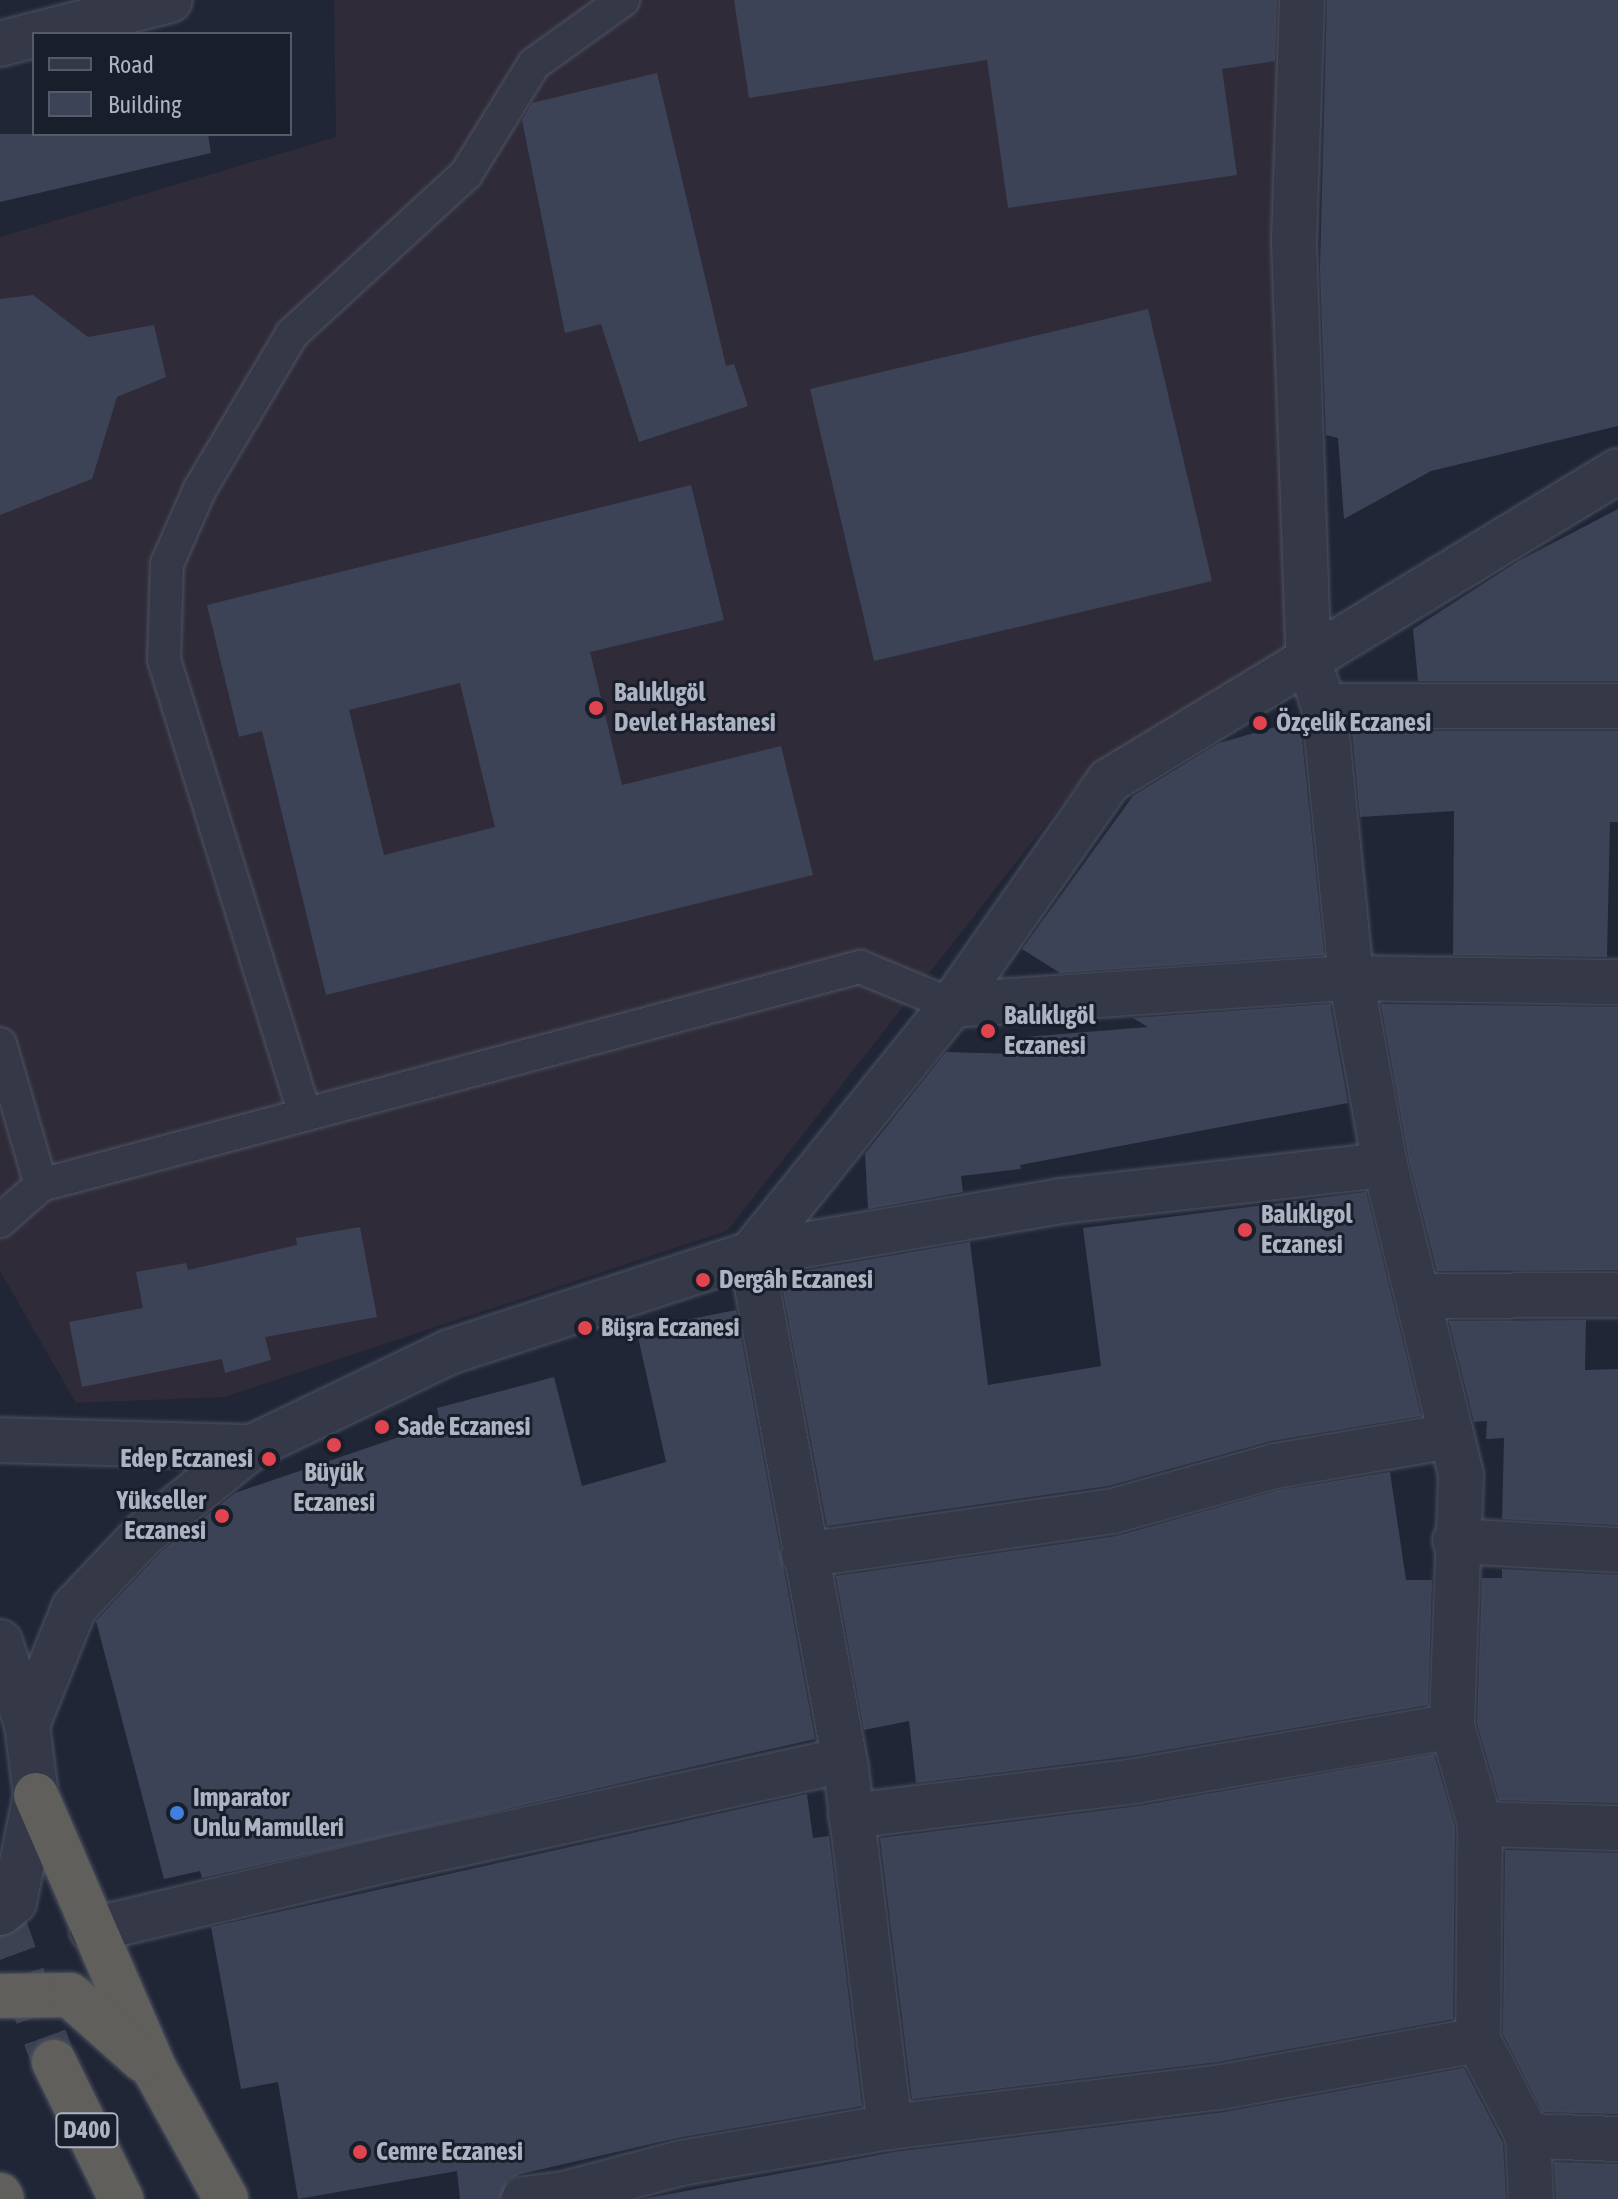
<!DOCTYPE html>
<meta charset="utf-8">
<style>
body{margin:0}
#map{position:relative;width:1618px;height:2199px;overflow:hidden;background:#202636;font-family:"Asap Condensed",sans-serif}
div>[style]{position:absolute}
.medical>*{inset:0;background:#2f2b38}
.building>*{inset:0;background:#3d4357}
.trunk-tunnel>*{height:44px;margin-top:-22px;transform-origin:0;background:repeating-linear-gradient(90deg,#3c4252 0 44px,transparent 0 66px)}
.roads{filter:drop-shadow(0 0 2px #4e5362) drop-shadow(0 0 2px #4e5362)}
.service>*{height:32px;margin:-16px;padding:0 16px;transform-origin:16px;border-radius:16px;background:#343847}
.minor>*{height:44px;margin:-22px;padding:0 22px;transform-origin:22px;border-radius:22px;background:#343847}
.tertiary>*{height:44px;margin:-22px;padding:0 22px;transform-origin:22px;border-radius:22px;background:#343847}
.trunk>*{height:44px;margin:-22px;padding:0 22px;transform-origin:22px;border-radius:22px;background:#605f5c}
.dots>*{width:22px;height:22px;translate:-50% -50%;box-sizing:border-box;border:4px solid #191e2b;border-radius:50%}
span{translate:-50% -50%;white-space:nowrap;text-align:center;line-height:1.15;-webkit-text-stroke:6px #191e2b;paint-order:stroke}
.shield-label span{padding:2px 6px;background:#191e2b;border:2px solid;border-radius:6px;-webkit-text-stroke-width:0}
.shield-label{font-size:24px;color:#aeb3c4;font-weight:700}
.poi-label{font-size:26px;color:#aeb3c4;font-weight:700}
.left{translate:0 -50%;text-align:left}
.right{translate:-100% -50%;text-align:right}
.legend{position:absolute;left:32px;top:32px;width:260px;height:104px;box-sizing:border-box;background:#191e2b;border:2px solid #555a68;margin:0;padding:10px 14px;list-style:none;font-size:24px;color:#aeb3c4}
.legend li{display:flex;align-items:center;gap:16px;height:40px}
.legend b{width:40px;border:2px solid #555a68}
</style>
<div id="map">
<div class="medical">
<div style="clip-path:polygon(334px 0,1295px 0,1291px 649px,1091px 767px,727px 1231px,224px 1397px,76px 1403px,0 1271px,0 237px,336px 137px)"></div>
</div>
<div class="building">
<div style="clip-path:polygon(734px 0,1277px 0,1275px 61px,1222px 69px,1237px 175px,1008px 208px,987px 60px,749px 98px)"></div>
<div style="clip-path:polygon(1327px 0,1618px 0,1618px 426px,1431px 471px,1344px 519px,1338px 438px,1326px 435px,1320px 268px)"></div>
<div style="clip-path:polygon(657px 73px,726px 366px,734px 364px,748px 406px,639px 442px,601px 324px,565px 333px,522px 120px,532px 103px)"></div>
<div style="clip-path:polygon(0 134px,208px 134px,211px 153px,0 202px)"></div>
<div style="clip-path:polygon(33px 295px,88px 337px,154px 325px,166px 377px,117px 397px,92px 479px,0 515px,0 299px)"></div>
<div style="clip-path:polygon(1148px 309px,1212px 581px,874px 661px,810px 389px)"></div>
<div style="clip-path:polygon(evenodd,691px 485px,724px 620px,590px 652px,622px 785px,781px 746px,813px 875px,326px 995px,262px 731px,239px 737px,207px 605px,691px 485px,460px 683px,495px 827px,384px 855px,349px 710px,460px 683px)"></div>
<div style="clip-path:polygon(1618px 509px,1618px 681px,1418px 681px,1413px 629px,1520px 560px)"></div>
<div style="clip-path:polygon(1300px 720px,1324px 955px,1060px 973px,1022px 949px,1133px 796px,1219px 743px)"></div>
<div style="clip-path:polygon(1352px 731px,1618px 731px,1618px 822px,1610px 822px,1607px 957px,1453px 955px,1454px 811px,1360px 817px)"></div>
<div style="clip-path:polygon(1330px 1004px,1348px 1103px,1020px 1165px,1021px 1169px,961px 1176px,963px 1192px,868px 1209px,865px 1154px,946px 1052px,1016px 1054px,1014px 1038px,1148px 1027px,1133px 1018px)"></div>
<div style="clip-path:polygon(1381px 1004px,1618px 1007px,1618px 1270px,1437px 1271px,1409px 1160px)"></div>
<div style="clip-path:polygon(1366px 1192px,1421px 1416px,1271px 1441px,1108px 1486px,827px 1526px,780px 1275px,970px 1242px,988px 1385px,1101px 1366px,1083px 1228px)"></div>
<div style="clip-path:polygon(360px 1227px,377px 1317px,265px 1337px,271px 1360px,225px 1373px,222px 1359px,82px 1387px,69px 1322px,143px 1308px,136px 1272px,186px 1263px,188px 1270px,297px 1245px,296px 1238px)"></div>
<div style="clip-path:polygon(736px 1310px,815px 1739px,202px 1878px,200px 1871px,164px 1879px,96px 1621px,162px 1551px,235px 1493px,440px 1423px,437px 1408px,554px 1377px,582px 1486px,666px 1462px,638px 1337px,678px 1330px,676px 1322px)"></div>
<div style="clip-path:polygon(1586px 1320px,1585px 1370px,1618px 1369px,1618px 1525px,1502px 1519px,1504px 1438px,1486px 1439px,1487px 1421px,1474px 1422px,1449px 1321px)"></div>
<div style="clip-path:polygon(1390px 1472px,1406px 1580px,1432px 1580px,1428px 1705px,1131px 1756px,916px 1783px,909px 1721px,864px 1730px,836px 1576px,1117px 1536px,1280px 1490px)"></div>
<div style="clip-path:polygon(1502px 1569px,1618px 1575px,1618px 1803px,1499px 1800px,1477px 1723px,1482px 1578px,1502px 1578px)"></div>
<div style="clip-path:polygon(1434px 1754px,1455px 1827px,1453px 2019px,1218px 2062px,912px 2099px,880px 1838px,1139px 1806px)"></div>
<div style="clip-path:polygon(807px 1794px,813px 1838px,829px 1836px,862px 2106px,677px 2138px,521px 2174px,508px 2180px,500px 2199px,460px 2199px,457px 2171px,298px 2199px,278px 2082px,241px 2089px,211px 1927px)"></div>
<div style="clip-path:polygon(1505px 1850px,1618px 1853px,1618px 2114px,1543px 2112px,1503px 2034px)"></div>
<div style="clip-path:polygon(1464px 2068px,1503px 2143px,1506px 2199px,643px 2199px,894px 2152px,1225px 2112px)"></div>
<div style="clip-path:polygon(1554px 2162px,1618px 2164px,1618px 2199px,1556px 2199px)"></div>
</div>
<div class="trunk-tunnel">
<div style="left:0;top:1913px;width:158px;rotate:70.1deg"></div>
</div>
<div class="roads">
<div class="service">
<div style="left:0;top:1044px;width:147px;rotate:73.8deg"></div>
<div style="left:41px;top:1185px;width:55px;rotate:138.7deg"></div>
<div style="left:305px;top:1115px;width:477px;rotate:-107.2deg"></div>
<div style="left:164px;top:659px;width:95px;rotate:-88.2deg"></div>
<div style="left:167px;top:564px;width:82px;rotate:-66.3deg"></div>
<div style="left:200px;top:489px;width:180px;rotate:-59.3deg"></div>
<div style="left:292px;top:334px;width:236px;rotate:-42.6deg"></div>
<div style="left:466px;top:174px;width:129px;rotate:-58.3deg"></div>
<div style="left:534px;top:64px;width:110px;rotate:-35.7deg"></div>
<div style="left:41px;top:1185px;width:848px;rotate:-14.91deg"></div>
<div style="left:860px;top:967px;width:100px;rotate:22.4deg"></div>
</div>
<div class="minor">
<div style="left:1302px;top:0;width:242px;rotate:91.9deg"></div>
<div style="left:1294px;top:242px;width:421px;rotate:88deg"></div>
<div style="left:1309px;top:663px;width:46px;rotate:70.8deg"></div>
<div style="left:1324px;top:706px;width:273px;rotate:84.3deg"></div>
<div style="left:1351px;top:978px;width:190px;rotate:79.7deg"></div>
<div style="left:1385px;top:1165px;width:319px;rotate:76.2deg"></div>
<div style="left:1461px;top:1475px;width:251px;rotate:92.1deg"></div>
<div style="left:1452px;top:1726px;width:102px;rotate:74.1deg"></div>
<div style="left:1480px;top:1824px;width:216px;rotate:90.5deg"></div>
<div style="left:1478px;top:2040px;width:108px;rotate:62.5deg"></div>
<div style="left:1528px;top:2136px;width:63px;rotate:87.3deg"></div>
<div style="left:38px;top:34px;width:136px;rotate:-14.4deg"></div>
<div style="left:0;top:44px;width:35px;rotate:-15deg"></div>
<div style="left:1324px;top:706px;width:294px"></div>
<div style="left:952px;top:1005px;width:400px;rotate:-3.9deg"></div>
<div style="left:1351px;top:978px;width:267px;rotate:0.9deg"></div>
<div style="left:1419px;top:1296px;width:199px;rotate:-0.3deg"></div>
<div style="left:1455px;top:1541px;width:163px;rotate:3.2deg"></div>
<div style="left:804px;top:1555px;width:312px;rotate:-8.1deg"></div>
<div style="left:1113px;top:1511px;width:168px;rotate:-15.5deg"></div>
<div style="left:1275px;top:1466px;width:178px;rotate:-9.7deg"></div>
<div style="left:851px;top:1816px;width:286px;rotate:-7deg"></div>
<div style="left:1135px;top:1781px;width:322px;rotate:-9.8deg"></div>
<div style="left:1480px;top:1824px;width:138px;rotate:1.7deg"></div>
<div style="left:92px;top:1930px;width:311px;rotate:-13.4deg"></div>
<div style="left:395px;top:1858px;width:460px;rotate:-12.3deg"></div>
<div style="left:890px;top:2127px;width:362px;rotate:-97deg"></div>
<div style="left:846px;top:1768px;width:523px;rotate:-100.47deg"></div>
<div style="left:751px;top:1254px;width:315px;rotate:-9.7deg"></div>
<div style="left:1062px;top:1201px;width:325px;rotate:-6.4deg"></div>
<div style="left:1528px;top:2136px;width:90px;rotate:1.9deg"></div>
<div style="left:524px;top:2199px;width:40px;rotate:-7.1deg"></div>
<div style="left:564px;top:2194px;width:121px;rotate:-14.8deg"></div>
<div style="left:681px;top:2163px;width:212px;rotate:-9.8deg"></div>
<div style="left:890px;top:2127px;width:334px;rotate:-6.9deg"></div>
<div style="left:1222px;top:2087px;width:260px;rotate:-10.4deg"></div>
</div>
<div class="tertiary">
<div style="left:0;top:1440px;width:252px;rotate:1.6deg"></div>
<div style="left:0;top:1642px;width:87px;rotate:72deg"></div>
<div style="left:27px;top:1725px;width:71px;rotate:82.7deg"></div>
<div style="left:36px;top:1795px;width:109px;rotate:101.6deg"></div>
<div style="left:14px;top:1902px;width:18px;rotate:142deg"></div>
<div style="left:27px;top:1725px;width:126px;rotate:-68.1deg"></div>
<div style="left:74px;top:1608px;width:103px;rotate:-46.6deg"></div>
<div style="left:145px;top:1533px;width:137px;rotate:-38.8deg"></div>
<div style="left:252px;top:1447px;width:219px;rotate:-25.7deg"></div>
<div style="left:449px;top:1352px;width:318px;rotate:-18deg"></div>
<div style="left:751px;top:1254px;width:320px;rotate:-51.1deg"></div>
<div style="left:952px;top:1005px;width:274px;rotate:-55deg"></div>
<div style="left:1109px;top:781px;width:596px;rotate:-31.34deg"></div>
</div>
<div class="trunk">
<div style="left:36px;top:1795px;width:302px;rotate:66.6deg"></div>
<div style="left:156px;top:2072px;width:145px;rotate:61.1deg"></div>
<div style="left:0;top:1996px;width:70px;rotate:-0.8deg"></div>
<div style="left:70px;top:1995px;width:98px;rotate:41.7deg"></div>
<div style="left:54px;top:2062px;width:153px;rotate:63.9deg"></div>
<div style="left:0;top:2195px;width:4px;rotate:63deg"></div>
</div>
</div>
<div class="dots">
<div style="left:596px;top:708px;background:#e0444e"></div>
<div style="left:1260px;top:723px;background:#e0444e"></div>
<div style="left:988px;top:1031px;background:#e0444e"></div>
<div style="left:1245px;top:1230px;background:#e0444e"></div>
<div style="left:703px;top:1280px;background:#e0444e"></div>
<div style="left:585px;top:1328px;background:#e0444e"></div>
<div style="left:382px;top:1427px;background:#e0444e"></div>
<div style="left:334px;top:1445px;background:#e0444e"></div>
<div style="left:269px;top:1459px;background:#e0444e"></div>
<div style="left:222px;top:1516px;background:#e0444e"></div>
<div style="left:177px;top:1813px;background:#3f7fe0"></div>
<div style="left:360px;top:2152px;background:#e0444e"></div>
</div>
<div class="shield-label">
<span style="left:87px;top:2130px">D400</span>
</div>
<div class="poi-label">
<span class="left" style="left:614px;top:708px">Balıklıgöl<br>Devlet Hastanesi</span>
<span class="left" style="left:1276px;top:723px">Özçelik Eczanesi</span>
<span class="left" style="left:1004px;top:1031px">Balıklıgöl<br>Eczanesi</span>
<span class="left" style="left:1261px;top:1230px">Balıklıgol<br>Eczanesi</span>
<span class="left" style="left:719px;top:1280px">Dergâh Eczanesi</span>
<span class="left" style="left:601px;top:1328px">Büşra Eczanesi</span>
<span class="left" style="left:398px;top:1427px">Sade Eczanesi</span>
<span class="right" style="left:253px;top:1459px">Edep Eczanesi</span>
<span style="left:334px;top:1488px">Büyük<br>Eczanesi</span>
<span class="right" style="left:206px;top:1516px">Yükseller<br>Eczanesi</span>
<span class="left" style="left:193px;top:1813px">Imparator<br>Unlu Mamulleri</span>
<span class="left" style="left:376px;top:2152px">Cemre Eczanesi</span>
</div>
<ul class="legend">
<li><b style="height:10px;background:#343847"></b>Road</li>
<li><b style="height:22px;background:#3d4357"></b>Building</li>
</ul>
</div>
